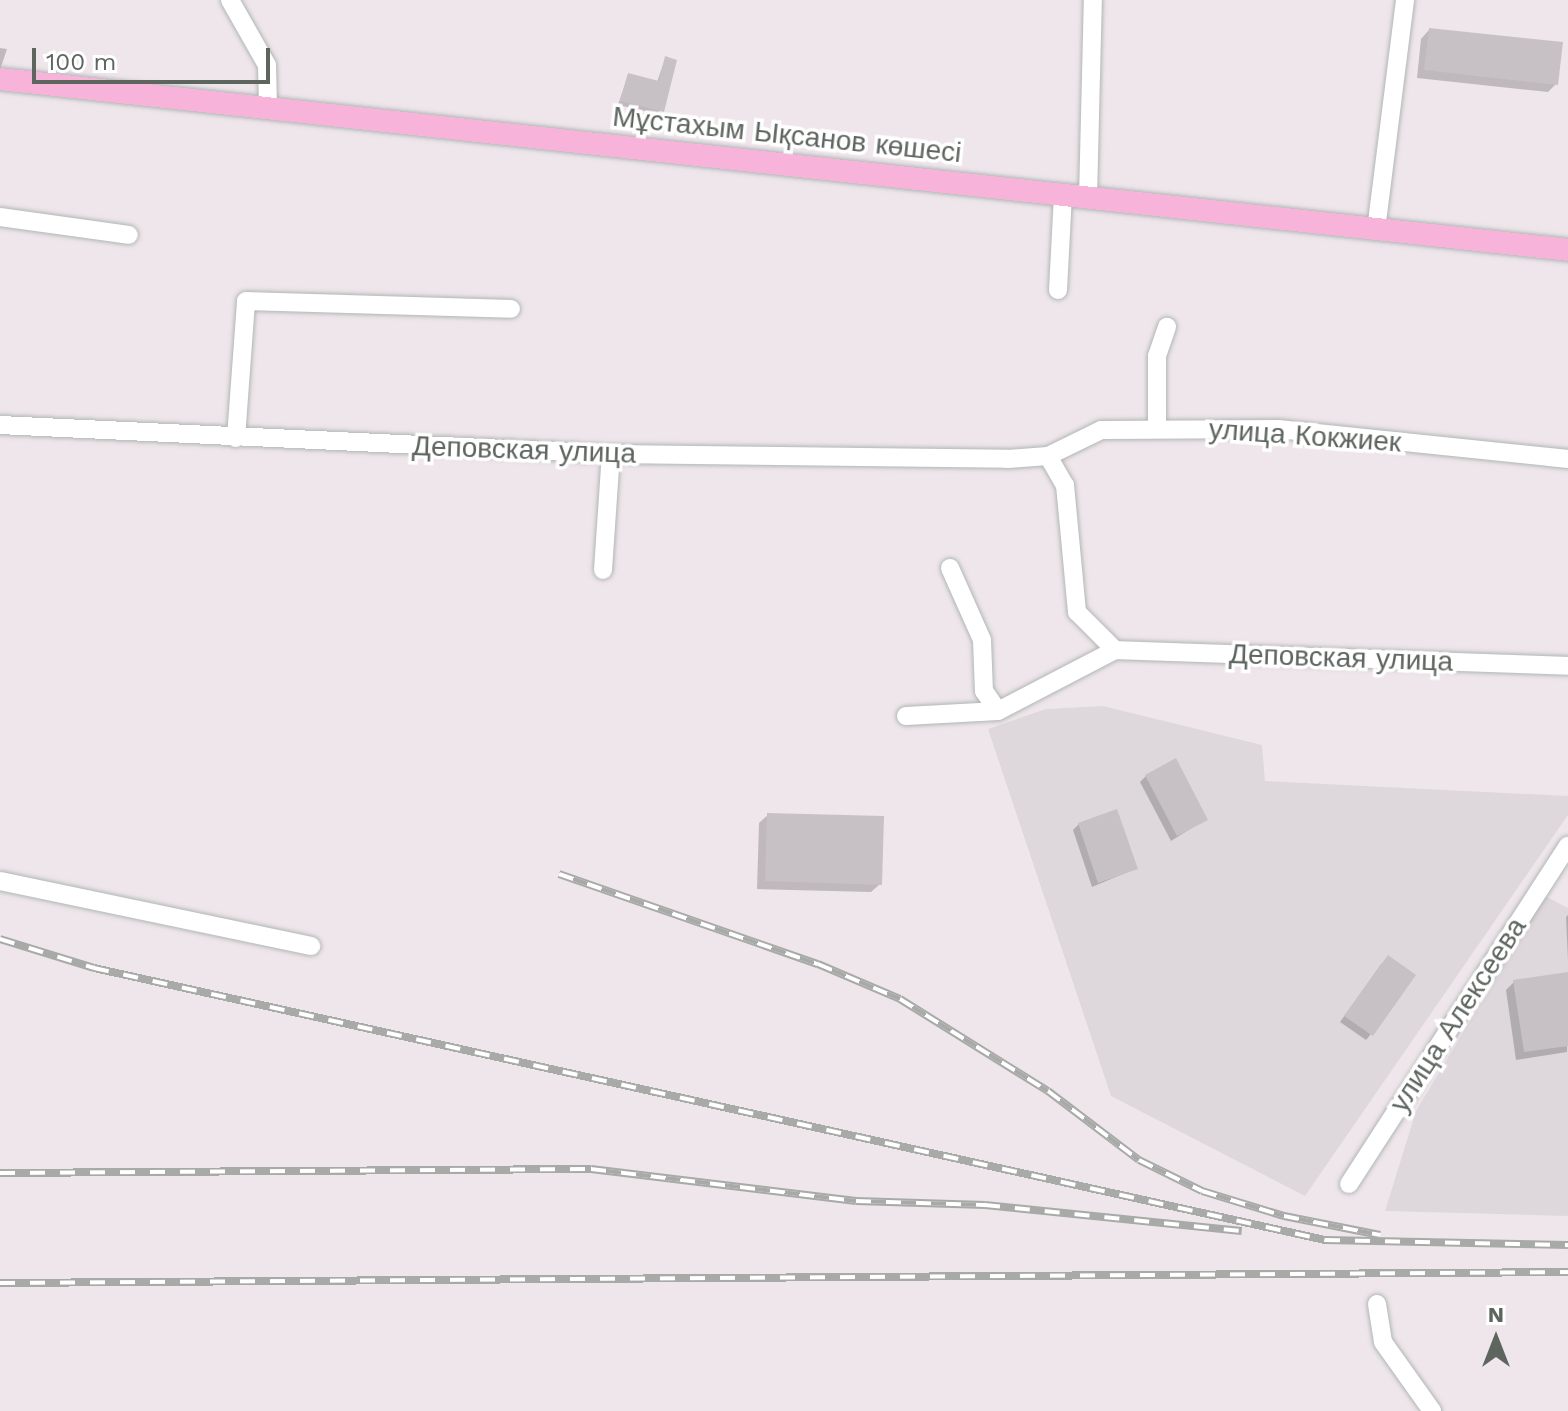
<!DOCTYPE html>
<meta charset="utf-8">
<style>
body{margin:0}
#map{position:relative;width:1568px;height:1411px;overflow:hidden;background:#efe6ec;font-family:"Work Sans",sans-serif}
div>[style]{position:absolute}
.industrial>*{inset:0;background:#ded8dc}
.shadow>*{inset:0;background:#0003}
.building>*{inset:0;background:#c7c1c6}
.roads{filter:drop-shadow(0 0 2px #b1b7b3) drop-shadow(0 0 2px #b1b7b3)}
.minor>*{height:18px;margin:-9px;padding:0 9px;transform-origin:9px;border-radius:9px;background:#fff}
.major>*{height:22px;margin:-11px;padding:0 11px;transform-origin:11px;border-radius:11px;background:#f7b3d9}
.rail>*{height:8px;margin-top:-4px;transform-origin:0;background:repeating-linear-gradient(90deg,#fff 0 15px,#a8aaa8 0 30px);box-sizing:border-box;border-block:2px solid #a8aaa8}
span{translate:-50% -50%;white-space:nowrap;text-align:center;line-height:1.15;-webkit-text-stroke:7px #fff;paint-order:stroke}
.street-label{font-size:28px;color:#5e655f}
.north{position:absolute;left:1456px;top:1299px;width:80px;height:80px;-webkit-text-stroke:6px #fff;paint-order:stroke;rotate:0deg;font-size:22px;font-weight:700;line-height:32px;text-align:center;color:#5e655f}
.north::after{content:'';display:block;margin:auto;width:28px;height:36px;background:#5e655f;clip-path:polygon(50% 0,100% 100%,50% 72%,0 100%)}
.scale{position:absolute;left:32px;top:48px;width:238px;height:36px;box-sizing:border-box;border:4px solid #5e655f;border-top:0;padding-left:10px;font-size:24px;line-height:28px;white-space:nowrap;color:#5e655f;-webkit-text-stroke:6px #fff;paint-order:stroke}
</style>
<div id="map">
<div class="industrial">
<div style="clip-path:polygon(1103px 706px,1262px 745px,1265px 781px,1568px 796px,1568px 815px,1305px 1196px,1111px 1096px,988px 729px,1046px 709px)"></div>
<div style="clip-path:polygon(1545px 896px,1568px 908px,1568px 1216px,1385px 1211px,1416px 1111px)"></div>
</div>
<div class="shadow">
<div style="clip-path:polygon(1429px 30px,1556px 84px,1548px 92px,1417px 78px,1421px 39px)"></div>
<div style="clip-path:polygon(0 48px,7px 49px,0 70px)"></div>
<div style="clip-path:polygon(665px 59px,659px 114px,618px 105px,628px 75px,657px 82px)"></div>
<div style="clip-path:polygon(1146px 776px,1206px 819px,1171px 841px,1140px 782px)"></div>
<div style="clip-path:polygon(768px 815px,880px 884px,871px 892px,757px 889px,759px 823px)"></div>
<div style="clip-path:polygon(1079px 824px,1135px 869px,1092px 887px,1073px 830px)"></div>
<div style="clip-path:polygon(1568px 915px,1568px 961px,1566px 917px)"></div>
<div style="clip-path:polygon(1382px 963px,1371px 1034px,1366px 1040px,1340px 1022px)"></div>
<div style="clip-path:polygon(1514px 982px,1568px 992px,1567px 1052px,1516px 1060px,1506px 990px)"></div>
</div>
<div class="building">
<div style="clip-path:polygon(1429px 28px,1563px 42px,1558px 85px,1424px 70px)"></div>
<div style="clip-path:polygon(665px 56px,677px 60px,664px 112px,620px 101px,628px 73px,659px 81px)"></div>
<div style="clip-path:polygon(1176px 758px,1208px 820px,1177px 836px,1145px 775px)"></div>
<div style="clip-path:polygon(1117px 809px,1138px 869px,1098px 883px,1078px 823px)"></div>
<div style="clip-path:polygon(767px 813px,884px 816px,882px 885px,765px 881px)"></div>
<div style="clip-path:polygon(1388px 955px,1416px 975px,1373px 1036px,1344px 1016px)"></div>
<div style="clip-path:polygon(1568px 972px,1568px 1046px,1524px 1052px,1513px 980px)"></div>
</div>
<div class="roads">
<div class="minor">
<div style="left:230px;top:0;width:75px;rotate:60.4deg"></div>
<div style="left:267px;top:65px;width:41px;rotate:88.6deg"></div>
<div style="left:1088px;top:198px;width:198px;rotate:-88.6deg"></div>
<div style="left:0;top:217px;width:130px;rotate:7.9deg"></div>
<div style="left:1376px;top:230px;width:232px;rotate:-82.8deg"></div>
<div style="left:1058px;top:290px;width:94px;rotate:-87deg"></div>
<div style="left:0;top:425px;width:612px;rotate:2.72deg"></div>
<div style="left:611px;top:454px;width:397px;rotate:0.7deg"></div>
<div style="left:1008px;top:459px;width:40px;rotate:-4.3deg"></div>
<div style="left:1048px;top:456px;width:59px;rotate:-26.1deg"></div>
<div style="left:1101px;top:430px;width:177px;rotate:-0.3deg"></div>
<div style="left:1278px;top:429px;width:292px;rotate:5.9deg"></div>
<div style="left:1157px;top:429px;width:73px;rotate:-90deg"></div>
<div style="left:1157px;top:356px;width:31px;rotate:-71deg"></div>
<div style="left:236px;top:438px;width:137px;rotate:-85.8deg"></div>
<div style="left:246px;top:301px;width:265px;rotate:1.7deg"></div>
<div style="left:1048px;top:456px;width:34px;rotate:60deg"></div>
<div style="left:1065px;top:485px;width:128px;rotate:84.6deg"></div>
<div style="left:1077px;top:612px;width:54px;rotate:45deg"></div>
<div style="left:950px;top:568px;width:79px;rotate:66deg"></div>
<div style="left:982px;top:640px;width:51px;rotate:87.8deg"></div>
<div style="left:984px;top:691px;width:24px;rotate:55deg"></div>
<div style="left:603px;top:570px;width:116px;rotate:-86.1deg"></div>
<div style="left:906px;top:716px;width:92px;rotate:-3.1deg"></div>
<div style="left:998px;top:711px;width:132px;rotate:-27.5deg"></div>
<div style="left:1115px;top:650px;width:453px;rotate:2deg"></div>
<div style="left:0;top:881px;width:318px;rotate:11.8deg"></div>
<div style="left:1349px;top:1184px;width:403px;rotate:-57.1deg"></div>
<div style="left:1377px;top:1304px;width:38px;rotate:81deg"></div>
<div style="left:1383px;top:1342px;width:85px;rotate:54.6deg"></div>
</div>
<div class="major">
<div style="left:0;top:79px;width:1577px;rotate:6.22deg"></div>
</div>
</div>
<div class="rail">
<div style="left:559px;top:874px;width:274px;rotate:19.2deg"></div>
<div style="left:818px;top:964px;width:89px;rotate:23.1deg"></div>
<div style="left:900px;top:999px;width:174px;rotate:31.9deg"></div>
<div style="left:1048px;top:1091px;width:114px;rotate:37.2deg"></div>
<div style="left:1139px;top:1160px;width:70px;rotate:26.2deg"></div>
<div style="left:1202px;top:1191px;width:86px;rotate:17deg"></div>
<div style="left:1284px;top:1216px;width:98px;rotate:11.2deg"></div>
<div style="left:0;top:939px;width:98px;rotate:17.1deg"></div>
<div style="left:94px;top:968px;width:1261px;rotate:12.46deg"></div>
<div style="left:1325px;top:1240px;width:243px;rotate:1.2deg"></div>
<div style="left:0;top:1173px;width:591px;rotate:-0.39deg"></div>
<div style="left:591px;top:1169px;width:267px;rotate:6.9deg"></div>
<div style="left:856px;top:1201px;width:129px;rotate:1.8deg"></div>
<div style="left:985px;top:1205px;width:258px;rotate:5.8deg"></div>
<div style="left:0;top:1283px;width:1568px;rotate:-0.4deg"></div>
</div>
<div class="street-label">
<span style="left:787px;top:135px;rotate:6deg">Мұстахым Ықсанов көшесі</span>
<span style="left:1305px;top:436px;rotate:4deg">улица Кокжиек</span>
<span style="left:524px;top:450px;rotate:2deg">Деповская улица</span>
<span style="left:1341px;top:658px;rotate:2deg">Деповская улица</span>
<span style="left:1458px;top:1015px;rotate:-57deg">улица Алексеева</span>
</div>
<div class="north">N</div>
<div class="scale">100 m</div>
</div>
